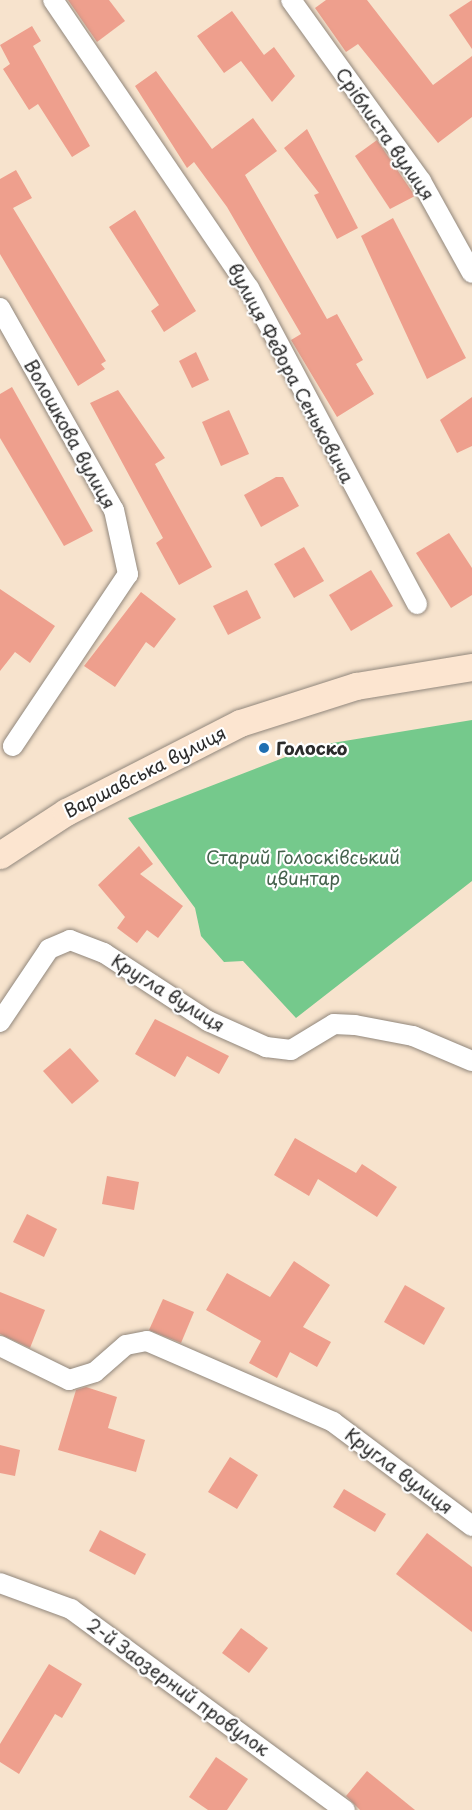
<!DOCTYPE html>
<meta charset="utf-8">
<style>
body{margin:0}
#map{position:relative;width:472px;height:1810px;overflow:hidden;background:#f7e3cd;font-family:"Playpen Sans",sans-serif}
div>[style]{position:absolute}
.green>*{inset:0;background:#75c98c}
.building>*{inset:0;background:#ee9f8d}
.roads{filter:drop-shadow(0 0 2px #91877c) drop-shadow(0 0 2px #91877c)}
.minor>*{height:20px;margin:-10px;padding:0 10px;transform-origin:10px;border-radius:10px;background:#fff}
.secondary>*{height:27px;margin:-13.5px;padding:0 13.5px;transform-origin:13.5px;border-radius:13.5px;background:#fce5d0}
.dots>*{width:16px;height:16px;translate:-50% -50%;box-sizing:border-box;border:3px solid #fff;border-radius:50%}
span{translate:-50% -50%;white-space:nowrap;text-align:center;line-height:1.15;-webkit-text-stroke:4.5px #fff;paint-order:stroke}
.street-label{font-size:18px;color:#2b2b2b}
.poi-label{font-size:18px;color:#2b2b2b;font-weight:700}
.left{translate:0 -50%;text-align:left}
.park-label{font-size:18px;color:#45624d}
</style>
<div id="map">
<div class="green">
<div style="clip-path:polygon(472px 720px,472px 881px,296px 1018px,243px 961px,224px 962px,201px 936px,195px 908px,128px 818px,314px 746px)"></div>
</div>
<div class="building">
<div style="clip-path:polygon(68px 0,109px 0,125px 21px,97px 42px)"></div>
<div style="clip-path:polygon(326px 0,367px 0,433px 85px,472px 56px,472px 117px,438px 143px,358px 44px,346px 52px,315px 8px)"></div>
<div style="clip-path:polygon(472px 0,472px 49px,449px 15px)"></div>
<div style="clip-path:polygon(232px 11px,264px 55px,274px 47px,295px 76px,272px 102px,241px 61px,224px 73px,197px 36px)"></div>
<div style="clip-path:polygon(32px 26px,41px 41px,33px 46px,90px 146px,72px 157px,38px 104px,29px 110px,3px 69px,10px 64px,0 45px)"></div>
<div style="clip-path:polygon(156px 71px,212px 149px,253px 118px,277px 151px,245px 175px,327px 319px,337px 314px,363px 360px,356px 364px,374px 394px,337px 417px,291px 340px,301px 334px,227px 207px,194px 162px,187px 168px,135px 86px)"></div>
<div style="clip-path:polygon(307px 129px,358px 228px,337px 239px,314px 195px,319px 193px,284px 148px)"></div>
<div style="clip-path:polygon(377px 140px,415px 196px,390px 209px,355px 156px)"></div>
<div style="clip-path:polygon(16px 170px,32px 198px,13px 208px,106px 361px,101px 364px,105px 369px,78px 386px,0 254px,0 179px)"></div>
<div style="clip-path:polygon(135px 210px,196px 311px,164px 332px,151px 311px,159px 305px,109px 227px)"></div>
<div style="clip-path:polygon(393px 218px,466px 358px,427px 379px,361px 236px)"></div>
<div style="clip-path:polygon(196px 352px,209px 380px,192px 388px,179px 361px)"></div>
<div style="clip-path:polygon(12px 387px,93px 531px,64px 546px,0 438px,0 394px)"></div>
<div style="clip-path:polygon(118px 390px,165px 458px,155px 464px,212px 567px,179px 585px,156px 543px,163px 538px,90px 403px)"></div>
<div style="clip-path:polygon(472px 397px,472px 446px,457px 453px,440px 420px)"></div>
<div style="clip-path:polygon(229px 410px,249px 454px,221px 466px,202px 422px)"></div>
<div style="clip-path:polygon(276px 477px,283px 477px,299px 506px,261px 527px,244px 495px)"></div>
<div style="clip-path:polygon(449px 533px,472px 568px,472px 595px,451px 608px,416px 553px)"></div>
<div style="clip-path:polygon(304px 547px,324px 581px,294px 598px,274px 564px)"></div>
<div style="clip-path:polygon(371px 570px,393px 606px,351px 631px,329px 595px)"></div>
<div style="clip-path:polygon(0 589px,55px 626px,30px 663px,15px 652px,0 671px)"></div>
<div style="clip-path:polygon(247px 590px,261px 618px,228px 635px,213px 606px)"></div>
<div style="clip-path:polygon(141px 592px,176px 619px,154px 648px,146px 642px,115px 687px,84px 666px)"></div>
<div style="clip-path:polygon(139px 846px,153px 864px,140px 874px,183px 906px,158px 938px,147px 930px,137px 943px,117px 928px,125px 917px,98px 885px)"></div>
<div style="clip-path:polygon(155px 1019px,229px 1056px,219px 1074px,187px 1056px,175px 1077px,135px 1054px)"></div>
<div style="clip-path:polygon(70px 1048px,99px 1081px,72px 1104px,43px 1071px)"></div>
<div style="clip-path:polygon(295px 1138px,356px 1173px,362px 1164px,397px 1187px,377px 1217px,318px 1179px,309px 1196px,274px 1175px)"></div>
<div style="clip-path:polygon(107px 1176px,139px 1182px,134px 1210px,102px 1204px)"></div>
<div style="clip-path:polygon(27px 1214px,57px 1229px,44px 1257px,13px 1242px)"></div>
<div style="clip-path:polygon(294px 1261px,330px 1285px,303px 1327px,331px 1342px,317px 1367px,290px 1352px,277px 1378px,249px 1363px,261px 1341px,206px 1310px,227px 1273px,270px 1297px)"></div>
<div style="clip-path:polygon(405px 1285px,445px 1308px,424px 1345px,384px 1322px)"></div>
<div style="clip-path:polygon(0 1292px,45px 1310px,30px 1348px,0 1334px)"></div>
<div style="clip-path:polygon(163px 1299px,194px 1312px,181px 1343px,149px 1330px)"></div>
<div style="clip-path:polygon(86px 1387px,117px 1397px,108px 1428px,145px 1440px,136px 1472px,58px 1450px,76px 1390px)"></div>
<div style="clip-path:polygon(0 1445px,20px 1450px,15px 1476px,0 1473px)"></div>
<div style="clip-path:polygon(230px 1457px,258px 1475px,237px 1509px,208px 1492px)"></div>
<div style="clip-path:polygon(344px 1489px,386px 1514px,375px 1532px,333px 1507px)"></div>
<div style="clip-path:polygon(100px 1530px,146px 1554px,135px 1575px,89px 1551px)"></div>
<div style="clip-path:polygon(427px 1533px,472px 1567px,472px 1632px,396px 1574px)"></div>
<div style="clip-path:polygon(241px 1628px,268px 1648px,249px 1673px,222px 1653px)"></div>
<div style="clip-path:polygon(49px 1664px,82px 1684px,62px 1718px,55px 1714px,19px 1774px,0 1762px,0 1744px)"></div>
<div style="clip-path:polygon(216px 1757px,248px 1779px,227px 1810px,208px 1810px,189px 1797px)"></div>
<div style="clip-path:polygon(367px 1771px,415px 1810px,360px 1810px,346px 1796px)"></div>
</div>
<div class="roads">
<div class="minor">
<div style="left:53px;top:0;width:348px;rotate:55.8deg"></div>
<div style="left:249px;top:288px;width:358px;rotate:62deg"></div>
<div style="left:291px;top:0;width:223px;rotate:54.3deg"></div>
<div style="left:421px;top:181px;width:105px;rotate:61deg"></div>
<div style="left:0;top:308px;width:232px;rotate:60.6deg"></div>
<div style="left:114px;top:510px;width:66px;rotate:77.7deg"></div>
<div style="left:128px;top:574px;width:207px;rotate:123.8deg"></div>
<div style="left:0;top:1022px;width:88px;rotate:-56.1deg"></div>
<div style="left:49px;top:949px;width:23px;rotate:-23deg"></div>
<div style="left:70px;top:940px;width:36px;rotate:21deg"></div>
<div style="left:104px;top:953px;width:124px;rotate:33.2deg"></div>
<div style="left:208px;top:1021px;width:64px;rotate:24.1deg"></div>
<div style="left:266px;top:1047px;width:25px;rotate:7deg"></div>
<div style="left:291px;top:1050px;width:50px;rotate:-31.2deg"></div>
<div style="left:334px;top:1024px;width:21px;rotate:3deg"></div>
<div style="left:355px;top:1025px;width:59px;rotate:10.7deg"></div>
<div style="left:413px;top:1036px;width:64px;rotate:23deg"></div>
<div style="left:0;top:1346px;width:77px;rotate:26.2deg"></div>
<div style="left:69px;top:1380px;width:27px;rotate:-17deg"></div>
<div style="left:95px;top:1372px;width:41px;rotate:-41.1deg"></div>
<div style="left:126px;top:1345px;width:21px;rotate:-11deg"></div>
<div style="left:147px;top:1341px;width:203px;rotate:23.5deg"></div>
<div style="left:333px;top:1422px;width:174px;rotate:36.8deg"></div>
<div style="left:0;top:1583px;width:76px;rotate:20.1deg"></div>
<div style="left:71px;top:1609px;width:340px;rotate:36.3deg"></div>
</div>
<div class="secondary">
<div style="left:0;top:855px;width:79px;rotate:-33.1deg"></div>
<div style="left:66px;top:812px;width:195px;rotate:-27.1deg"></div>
<div style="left:240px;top:723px;width:122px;rotate:-17.7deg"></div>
<div style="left:356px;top:686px;width:118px;rotate:-9.3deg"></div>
</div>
</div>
<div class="dots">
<div style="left:264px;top:748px;background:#1f6fb2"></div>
</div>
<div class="street-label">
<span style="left:385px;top:134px;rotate:55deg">Сріблиста вулиця</span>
<span style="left:291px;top:373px;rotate:62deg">вулиця Федора Сеньковича</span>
<span style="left:70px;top:434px;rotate:61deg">Волошкова вулиця</span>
<span style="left:145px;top:772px;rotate:-27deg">Варшавська вулиця</span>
<span style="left:168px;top:993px;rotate:32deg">Кругла вулиця</span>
<span style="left:399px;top:1471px;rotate:37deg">Кругла вулиця</span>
<span style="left:178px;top:1687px;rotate:36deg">2-й Заозерний провулок</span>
</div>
<div class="poi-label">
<span class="left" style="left:276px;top:748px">Голоско</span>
</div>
<div class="park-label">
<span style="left:303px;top:868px">Старий Голосківський<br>цвинтар</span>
</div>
</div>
